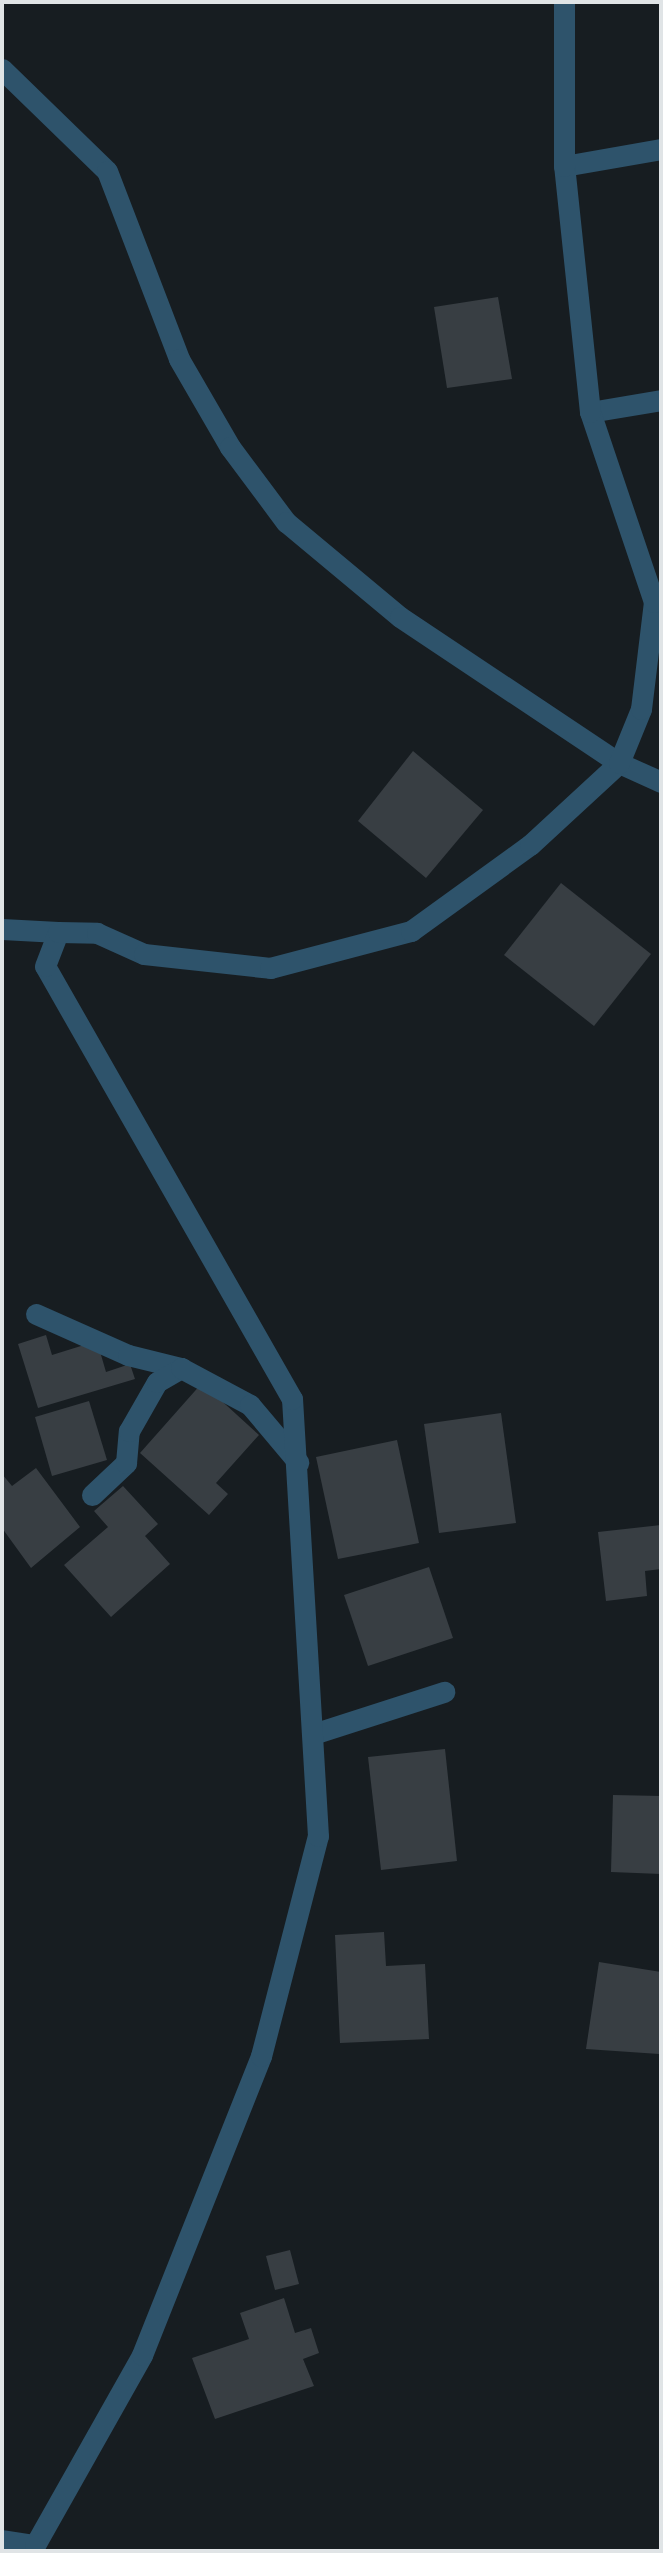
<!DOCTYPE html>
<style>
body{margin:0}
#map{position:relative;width:663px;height:2553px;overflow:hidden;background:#171d21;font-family:"DejaVu Sans",sans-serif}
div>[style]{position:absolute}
.building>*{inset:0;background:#383e43}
.street>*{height:21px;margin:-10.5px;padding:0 10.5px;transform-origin:10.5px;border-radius:10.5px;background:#2e536b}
span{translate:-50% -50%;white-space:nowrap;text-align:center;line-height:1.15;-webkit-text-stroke:5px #0e1417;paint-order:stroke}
.frame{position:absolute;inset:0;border:4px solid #e0e4e6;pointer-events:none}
</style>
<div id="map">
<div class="building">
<div style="clip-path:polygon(498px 297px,512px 379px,447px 388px,434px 307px)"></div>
<div style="clip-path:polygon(413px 751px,483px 810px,426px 878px,358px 821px)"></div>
<div style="clip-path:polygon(561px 883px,651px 954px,594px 1026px,504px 955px)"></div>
<div style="clip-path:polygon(46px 1335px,52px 1355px,97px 1341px,106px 1372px,130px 1364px,135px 1379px,38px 1408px,18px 1344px)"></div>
<div style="clip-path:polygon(202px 1383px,259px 1435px,216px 1483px,228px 1494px,209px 1515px,140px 1453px)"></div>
<div style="clip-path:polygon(89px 1401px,107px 1460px,52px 1476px,35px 1417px)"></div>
<div style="clip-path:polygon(501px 1413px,516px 1523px,439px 1533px,424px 1424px)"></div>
<div style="clip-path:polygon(397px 1440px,419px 1543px,338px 1559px,316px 1457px)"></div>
<div style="clip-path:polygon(36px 1468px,80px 1527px,31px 1568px,2px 1528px,2px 1474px,12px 1486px)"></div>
<div style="clip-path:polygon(123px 1486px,158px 1524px,145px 1536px,170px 1564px,111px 1617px,64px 1565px,108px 1527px,94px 1511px)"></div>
<div style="clip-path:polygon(661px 1525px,661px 1569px,645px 1571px,647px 1596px,606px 1601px,598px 1532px)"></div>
<div style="clip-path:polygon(429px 1567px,453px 1638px,368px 1666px,344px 1595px)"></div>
<div style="clip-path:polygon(445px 1749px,457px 1861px,381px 1870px,368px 1757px)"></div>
<div style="clip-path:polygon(613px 1795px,661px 1796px,661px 1874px,611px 1872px)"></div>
<div style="clip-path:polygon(384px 1932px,386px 1966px,425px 1964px,429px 2039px,340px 2043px,335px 1935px)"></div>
<div style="clip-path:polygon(599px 1962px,661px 1972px,659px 2054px,586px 2049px)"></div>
<div style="clip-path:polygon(290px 2250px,299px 2284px,275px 2290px,266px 2256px)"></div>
<div style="clip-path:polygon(284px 2298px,295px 2333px,311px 2328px,319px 2353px,303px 2359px,314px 2386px,215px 2419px,192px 2358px,249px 2339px,240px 2313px)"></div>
</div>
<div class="street">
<div style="left:2px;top:69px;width:146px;rotate:44.2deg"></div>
<div style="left:107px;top:171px;width:201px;rotate:69deg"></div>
<div style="left:179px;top:359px;width:102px;rotate:59.9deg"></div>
<div style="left:230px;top:447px;width:94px;rotate:53.3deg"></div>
<div style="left:286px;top:522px;width:148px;rotate:39.8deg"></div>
<div style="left:400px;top:617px;width:263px;rotate:33.7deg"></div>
<div style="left:619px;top:763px;width:46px;rotate:24.3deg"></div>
<div style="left:564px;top:166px;width:98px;rotate:-9.9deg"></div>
<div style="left:590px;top:412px;width:72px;rotate:-9.6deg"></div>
<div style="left:2px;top:929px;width:56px;rotate:3.1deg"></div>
<div style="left:36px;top:1314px;width:101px;rotate:24deg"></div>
<div style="left:128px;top:1355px;width:55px;rotate:13.8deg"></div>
<div style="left:92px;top:1495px;width:47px;rotate:-43.3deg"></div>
<div style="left:126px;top:1463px;width:32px;rotate:-85deg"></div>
<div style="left:129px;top:1431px;width:56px;rotate:-60.3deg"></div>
<div style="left:157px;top:1382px;width:28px;rotate:-30deg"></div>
<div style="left:181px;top:1368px;width:78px;rotate:28.2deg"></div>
<div style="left:250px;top:1405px;width:75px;rotate:49.9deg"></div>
<div style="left:313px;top:1734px;width:138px;rotate:-17.8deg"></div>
<div style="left:2px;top:2540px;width:33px;rotate:9deg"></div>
<div style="left:35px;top:2545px;width:218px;rotate:-60.6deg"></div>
<div style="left:142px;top:2355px;width:322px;rotate:-68.3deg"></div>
<div style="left:261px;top:2056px;width:227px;rotate:-75.5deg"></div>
<div style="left:318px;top:1836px;width:438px;rotate:-93.4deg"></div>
<div style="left:292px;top:1399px;width:498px;rotate:-119.7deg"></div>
<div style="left:45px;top:966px;width:36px;rotate:-69deg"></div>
<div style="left:58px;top:932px;width:39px;rotate:1deg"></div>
<div style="left:97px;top:933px;width:51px;rotate:24.1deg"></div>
<div style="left:144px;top:954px;width:127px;rotate:6.3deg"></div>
<div style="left:270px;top:968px;width:146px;rotate:-14.7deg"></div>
<div style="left:411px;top:931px;width:147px;rotate:-35.9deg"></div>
<div style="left:530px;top:845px;width:121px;rotate:-42.7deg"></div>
<div style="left:619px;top:763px;width:58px;rotate:-67.8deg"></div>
<div style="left:641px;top:709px;width:108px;rotate:-83.1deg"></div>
<div style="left:654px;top:602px;width:200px;rotate:-108.6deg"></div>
<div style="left:590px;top:412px;width:247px;rotate:-96deg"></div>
<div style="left:564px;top:166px;width:164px;rotate:-90deg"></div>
</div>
<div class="frame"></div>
</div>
